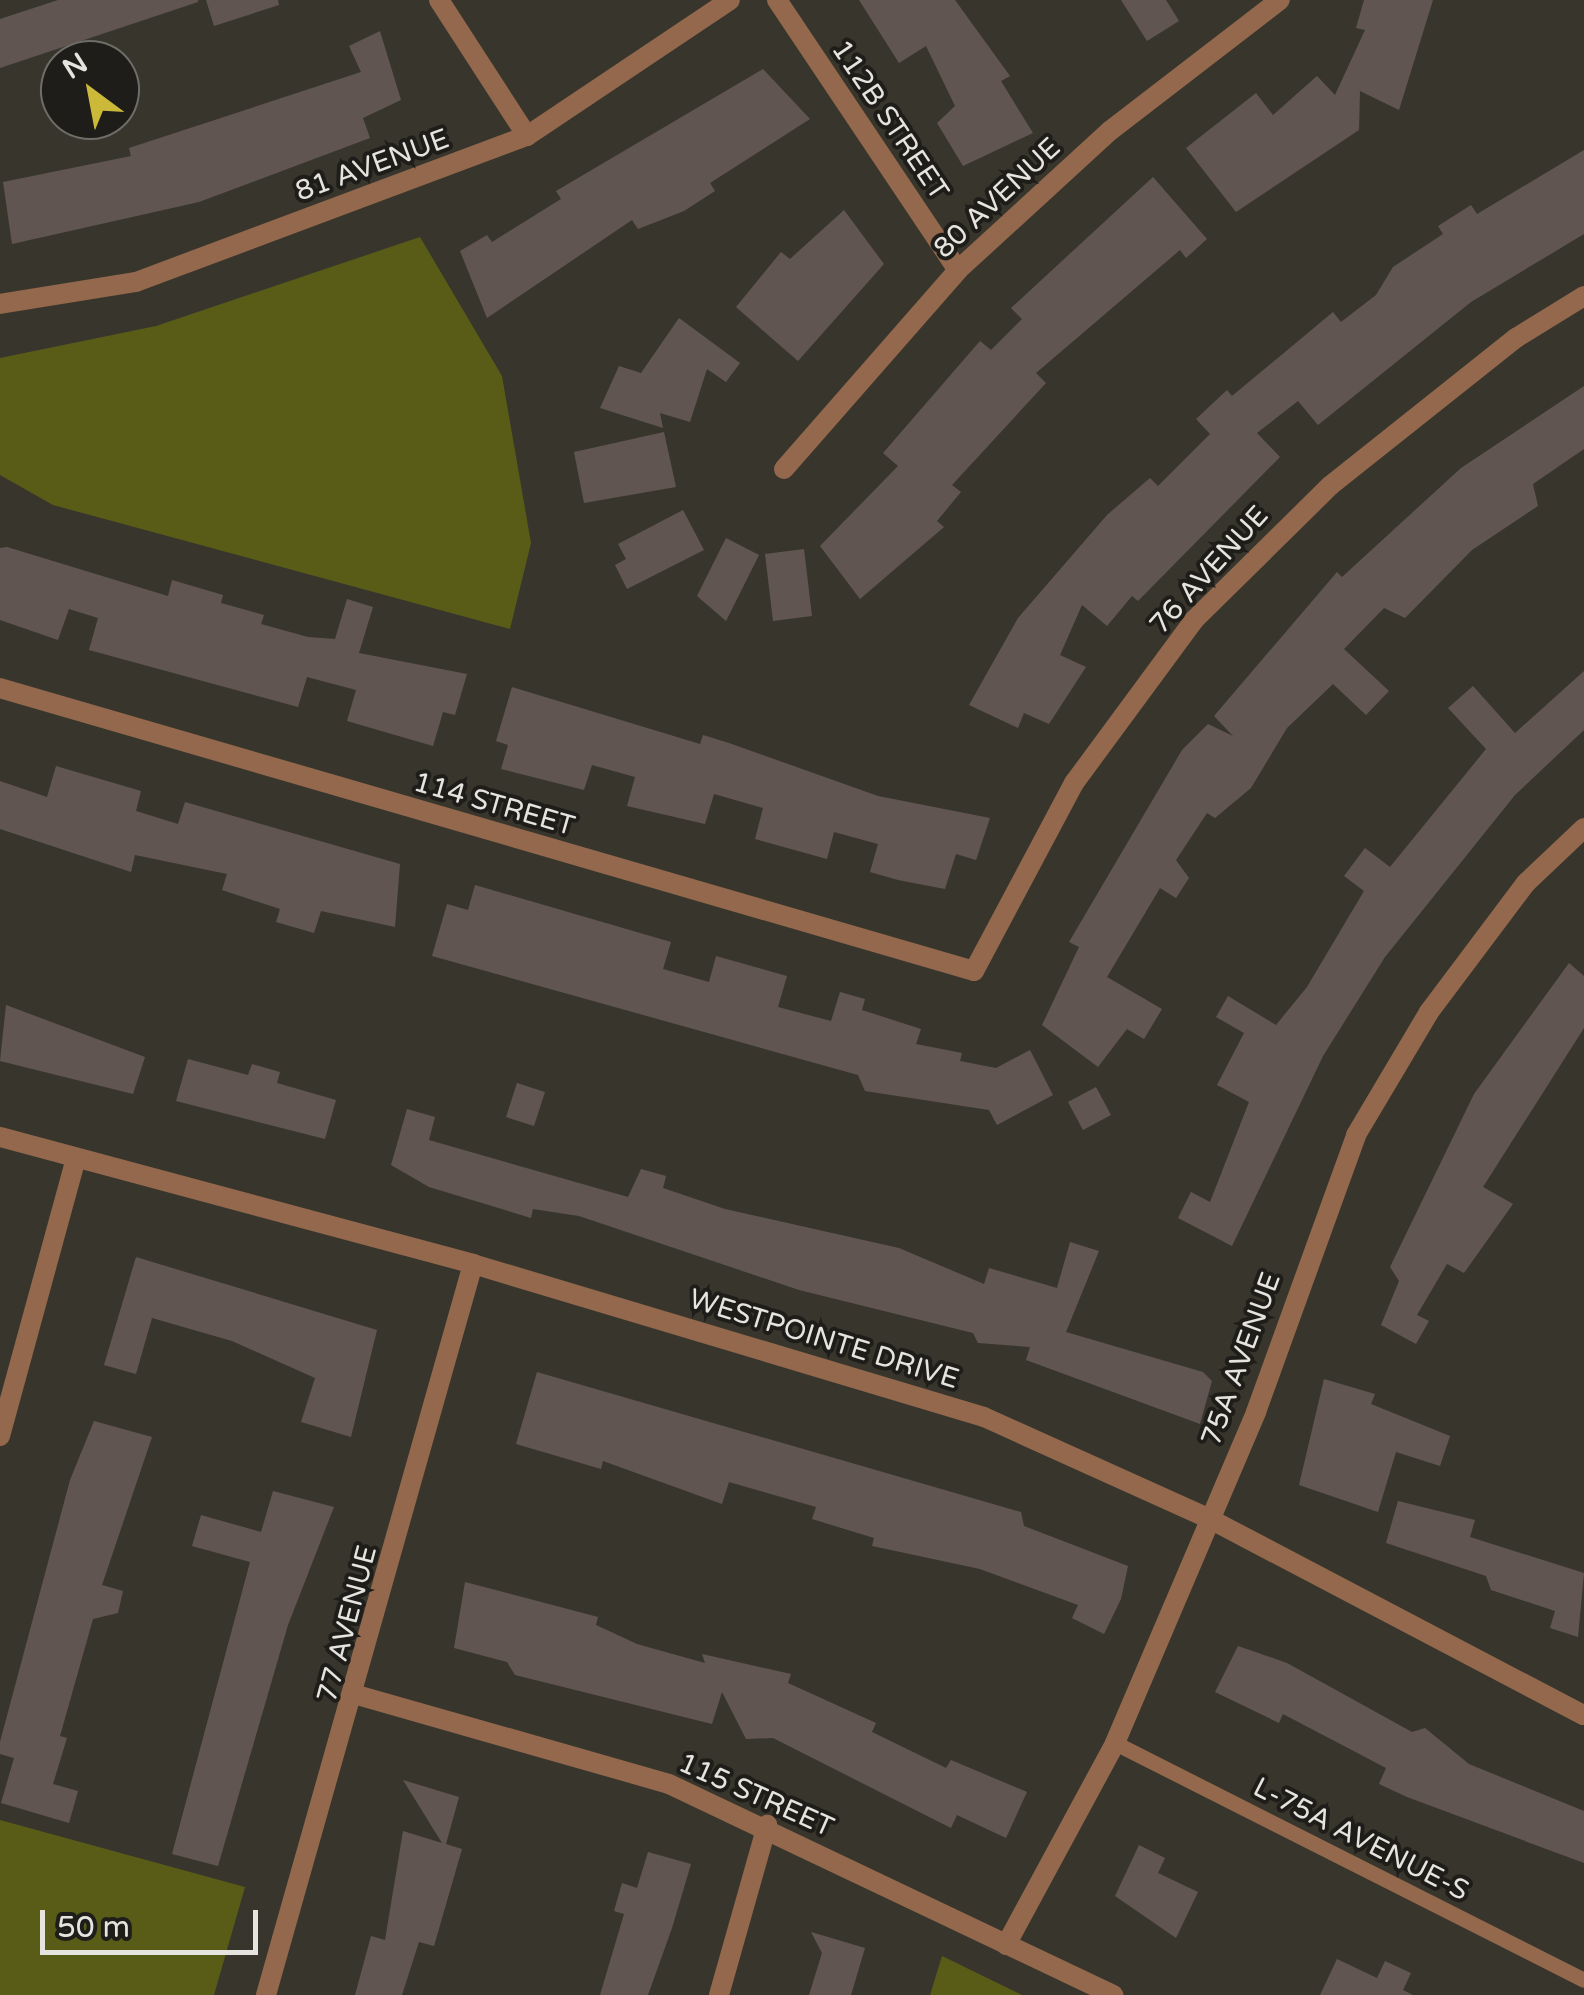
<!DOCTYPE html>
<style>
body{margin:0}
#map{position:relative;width:1584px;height:1995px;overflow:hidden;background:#38362c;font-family:"Varela Round",sans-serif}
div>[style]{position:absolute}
.green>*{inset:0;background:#595c17}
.building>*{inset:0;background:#615552}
.service>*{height:15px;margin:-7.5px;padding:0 7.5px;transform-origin:7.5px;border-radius:7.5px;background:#93684d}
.minor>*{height:20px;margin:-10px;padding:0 10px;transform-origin:10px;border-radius:10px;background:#93684d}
.tertiary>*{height:20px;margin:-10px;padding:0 10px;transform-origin:10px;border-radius:10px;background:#93684d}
span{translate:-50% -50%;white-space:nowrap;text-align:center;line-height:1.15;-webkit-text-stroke:8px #1e1d19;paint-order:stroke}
.street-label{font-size:28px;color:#e6e4de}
.north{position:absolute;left:40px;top:40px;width:100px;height:100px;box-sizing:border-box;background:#1e1d19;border:2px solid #6e6d68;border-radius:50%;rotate:328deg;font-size:28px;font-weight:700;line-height:40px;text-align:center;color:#e6e4de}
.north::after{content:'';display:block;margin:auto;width:35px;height:45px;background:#ccb939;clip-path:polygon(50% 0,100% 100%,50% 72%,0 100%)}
.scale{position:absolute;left:40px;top:1910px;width:218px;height:45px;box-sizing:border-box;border:5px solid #e6e4de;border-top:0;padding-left:12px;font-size:30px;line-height:35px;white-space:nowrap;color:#e6e4de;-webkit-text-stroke:8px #1e1d19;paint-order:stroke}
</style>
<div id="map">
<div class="green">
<div style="clip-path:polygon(420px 237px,502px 376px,531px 543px,510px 629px,53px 505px,0 475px,0 358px,156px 326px)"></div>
<div style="clip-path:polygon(0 1820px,245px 1887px,214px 1995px,0 1995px)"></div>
<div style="clip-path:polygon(942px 1956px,1022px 1995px,930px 1995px)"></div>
</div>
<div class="building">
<div style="clip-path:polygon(58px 0,198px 0,198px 2px,0 68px,0 19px)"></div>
<div style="clip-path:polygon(206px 0,278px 0,279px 5px,214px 26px)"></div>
<div style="clip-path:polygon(859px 0,955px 0,1010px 76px,1001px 81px,1033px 133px,963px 166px,937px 123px,955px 106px,926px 46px,899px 63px)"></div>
<div style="clip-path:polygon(1121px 0,1166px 0,1179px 21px,1147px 41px)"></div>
<div style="clip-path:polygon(1364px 0,1433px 0,1399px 110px,1360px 91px,1359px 130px,1236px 212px,1186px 148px,1256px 93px,1273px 115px,1317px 76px,1335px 95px,1365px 30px,1356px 28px)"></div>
<div style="clip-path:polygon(380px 31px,401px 100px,363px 118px,370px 138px,199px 202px,12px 244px,3px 182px,131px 156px,129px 148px,361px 72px,349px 46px)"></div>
<div style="clip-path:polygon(763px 69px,810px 119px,710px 183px,715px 191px,684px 211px,638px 229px,632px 220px,487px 318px,460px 251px,487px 235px,492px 242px,561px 199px,556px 191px)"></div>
<div style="clip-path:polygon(1584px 150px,1584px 234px,1471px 302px,1318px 425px,1298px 401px,1257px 433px,1280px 457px,1138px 601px,1132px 596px,1107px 626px,1082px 605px,1060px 655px,1086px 667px,1049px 724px,1024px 713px,1018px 728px,969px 705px,1018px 618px,1107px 515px,1150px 478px,1158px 486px,1210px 434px,1196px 419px,1227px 390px,1232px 396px,1333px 312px,1341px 322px,1376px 295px,1393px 267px,1443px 234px,1438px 226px,1471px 205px,1477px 214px)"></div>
<div style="clip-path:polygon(1153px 177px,1207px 239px,1186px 258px,1180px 250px,1036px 373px,1046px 383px,952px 485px,961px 492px,937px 521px,944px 527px,860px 599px,820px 546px,898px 466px,883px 453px,980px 341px,991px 350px,1022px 319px,1011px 308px)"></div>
<div style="clip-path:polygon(844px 210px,884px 264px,798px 361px,736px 307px,781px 252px,790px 259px)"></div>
<div style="clip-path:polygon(679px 318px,740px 363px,726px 382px,707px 369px,690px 422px,660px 413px,663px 428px,600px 408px,619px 366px,641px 373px)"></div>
<div style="clip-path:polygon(1584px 386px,1584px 449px,1533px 484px,1538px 506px,1472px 550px,1405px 618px,1384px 608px,1344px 649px,1389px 691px,1366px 715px,1333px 684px,1287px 728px,1251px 788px,1215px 818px,1207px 813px,1176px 860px,1189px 878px,1176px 898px,1160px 888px,1107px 977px,1162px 1009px,1144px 1039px,1127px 1029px,1098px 1067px,1042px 1025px,1079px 947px,1069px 942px,1182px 750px,1208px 724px,1233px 736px,1214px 716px,1337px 572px,1342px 577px,1461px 468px)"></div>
<div style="clip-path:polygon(664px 432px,676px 487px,584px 503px,574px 452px)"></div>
<div style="clip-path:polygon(683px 510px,704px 550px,627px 589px,615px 565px,626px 559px,618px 544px)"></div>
<div style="clip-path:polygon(726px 538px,759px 555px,726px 621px,697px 596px)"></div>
<div style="clip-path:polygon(7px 547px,168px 596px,172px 580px,223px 595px,221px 603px,264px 615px,261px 624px,308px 637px,335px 639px,347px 599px,373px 607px,359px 653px,467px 674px,455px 715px,443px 712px,433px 746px,347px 721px,356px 690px,307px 677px,298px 707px,89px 650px,98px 618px,69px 609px,58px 640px,0 620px,0 548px)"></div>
<div style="clip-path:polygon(804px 549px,812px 616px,773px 621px,765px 554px)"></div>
<div style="clip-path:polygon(1584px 671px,1584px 730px,1515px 795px,1385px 957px,1323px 1056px,1232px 1246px,1178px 1218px,1191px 1192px,1210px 1202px,1249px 1102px,1217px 1085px,1244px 1033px,1216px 1017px,1228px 996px,1276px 1025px,1307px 987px,1364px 891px,1344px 876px,1365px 848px,1390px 867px,1486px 749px,1448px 708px,1473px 686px,1515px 733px)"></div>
<div style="clip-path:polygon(512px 687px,700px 744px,703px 735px,729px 743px,878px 796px,990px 818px,976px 860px,956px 854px,945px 889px,898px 880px,870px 872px,878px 844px,834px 832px,827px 859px,755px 839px,763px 808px,714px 794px,705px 824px,627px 806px,635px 777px,592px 765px,584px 790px,501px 769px,508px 745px,496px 741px)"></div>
<div style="clip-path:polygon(56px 766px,141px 791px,136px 811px,178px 824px,185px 802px,400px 864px,395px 927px,321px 911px,314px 933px,276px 922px,280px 909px,222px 890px,227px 874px,135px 855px,131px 872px,0 829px,0 781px,47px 797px)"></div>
<div style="clip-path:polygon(475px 885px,671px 942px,663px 969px,709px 982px,716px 956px,787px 976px,778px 1007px,831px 1021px,840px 992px,865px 999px,862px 1010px,921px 1029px,916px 1044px,962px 1053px,960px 1061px,996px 1068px,1030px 1050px,1053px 1095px,997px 1125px,989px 1110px,865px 1091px,858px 1075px,432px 956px,447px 904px,468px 910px)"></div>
<div style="clip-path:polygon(1569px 963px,1584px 976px,1584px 1028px,1483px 1187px,1513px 1204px,1464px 1273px,1447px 1264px,1417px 1315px,1429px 1321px,1416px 1344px,1381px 1325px,1399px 1281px,1390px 1267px,1474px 1094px)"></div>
<div style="clip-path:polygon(6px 1005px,145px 1057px,133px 1094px,0 1061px)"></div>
<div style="clip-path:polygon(188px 1059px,248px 1075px,252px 1064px,280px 1072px,277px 1083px,336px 1100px,325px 1139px,176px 1101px)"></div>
<div style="clip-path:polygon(517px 1083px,545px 1092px,534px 1126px,506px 1117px)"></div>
<div style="clip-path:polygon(1096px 1087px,1111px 1115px,1083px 1130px,1068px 1102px)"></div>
<div style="clip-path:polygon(407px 1109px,435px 1117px,429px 1140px,628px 1197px,641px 1169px,666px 1176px,663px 1188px,725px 1209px,899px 1248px,984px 1284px,989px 1268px,1057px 1288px,1070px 1242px,1099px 1251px,1066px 1332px,1203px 1372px,1212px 1381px,1200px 1424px,1026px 1360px,1030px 1347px,978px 1343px,973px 1333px,799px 1290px,579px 1216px,533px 1209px,531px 1218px,429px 1187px,391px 1165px)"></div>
<div style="clip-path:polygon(136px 1257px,377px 1330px,351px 1437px,301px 1422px,315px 1378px,232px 1341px,152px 1318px,136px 1374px,104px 1365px)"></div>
<div style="clip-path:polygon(537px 1372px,1021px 1512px,1024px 1526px,1128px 1566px,1121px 1599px,1104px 1634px,1072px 1618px,1078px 1605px,980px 1569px,872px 1546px,874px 1538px,812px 1519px,816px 1507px,729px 1482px,722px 1504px,603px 1461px,601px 1469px,516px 1444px)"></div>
<div style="clip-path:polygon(1324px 1379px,1375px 1394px,1371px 1404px,1450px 1436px,1440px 1466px,1396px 1452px,1378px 1512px,1299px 1485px)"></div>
<div style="clip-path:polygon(94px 1421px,152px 1437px,102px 1585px,123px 1591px,118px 1613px,93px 1619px,60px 1736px,67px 1738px,53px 1784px,78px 1791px,69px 1823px,1px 1803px,14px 1758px,0 1754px,0 1742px,70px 1480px)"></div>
<div style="clip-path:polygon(273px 1491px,334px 1507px,288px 1625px,218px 1866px,172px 1854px,250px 1562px,192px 1546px,201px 1515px,261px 1532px)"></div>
<div style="clip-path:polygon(1398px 1501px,1475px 1520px,1470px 1537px,1584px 1573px,1578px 1637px,1550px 1628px,1555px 1611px,1491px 1590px,1486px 1576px,1386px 1543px)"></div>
<div style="clip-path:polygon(465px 1582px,598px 1617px,596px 1625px,637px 1644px,705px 1663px,702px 1654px,791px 1674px,788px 1683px,876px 1723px,872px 1732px,946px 1768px,951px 1760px,1027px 1792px,1006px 1838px,957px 1815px,951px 1828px,773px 1738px,746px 1739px,722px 1692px,712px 1724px,515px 1675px,507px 1662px,454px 1648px)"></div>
<div style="clip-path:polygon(1238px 1646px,1287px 1663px,1412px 1732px,1425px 1728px,1469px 1764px,1584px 1811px,1584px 1863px,1407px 1797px,1379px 1784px,1386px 1768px,1283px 1714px,1279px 1723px,1215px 1692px)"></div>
<div style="clip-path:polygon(403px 1780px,459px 1797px,446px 1844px,462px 1849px,434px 1946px,419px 1942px,402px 1995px,355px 1995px,371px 1936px,385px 1940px,403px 1831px,442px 1843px)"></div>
<div style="clip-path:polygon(1139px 1845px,1165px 1858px,1158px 1873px,1198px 1892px,1176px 1938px,1115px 1896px)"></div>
<div style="clip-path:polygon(648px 1852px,691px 1864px,672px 1928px,648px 1995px,600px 1995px,624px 1914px,614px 1911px,622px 1883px,637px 1888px)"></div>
<div style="clip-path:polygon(811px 1932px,865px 1948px,851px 1995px,809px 1995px,822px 1953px)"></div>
<div style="clip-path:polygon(1337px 1959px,1377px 1978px,1385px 1961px,1411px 1973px,1403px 1990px,1413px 1995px,1320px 1995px)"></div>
</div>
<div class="service">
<div style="left:1115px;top:1743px;width:525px;rotate:26.81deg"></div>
</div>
<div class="minor">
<div style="left:439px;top:0;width:162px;rotate:57.1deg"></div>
<div style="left:777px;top:0;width:325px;rotate:56.2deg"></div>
<div style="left:0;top:304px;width:138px;rotate:-9.2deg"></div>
<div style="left:136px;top:282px;width:417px;rotate:-20.5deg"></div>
<div style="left:527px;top:136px;width:244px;rotate:-33.8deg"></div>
<div style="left:784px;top:469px;width:264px;rotate:-48.8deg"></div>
<div style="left:958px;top:270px;width:207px;rotate:-42.5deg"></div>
<div style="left:1111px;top:130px;width:213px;rotate:-37.6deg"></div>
<div style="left:0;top:688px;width:1014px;rotate:16.2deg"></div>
<div style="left:974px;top:971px;width:213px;rotate:-62deg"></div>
<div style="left:1074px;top:783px;width:202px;rotate:-53.6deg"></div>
<div style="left:1194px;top:620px;width:192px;rotate:-44.6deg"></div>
<div style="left:1331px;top:485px;width:236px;rotate:-38.5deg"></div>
<div style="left:1516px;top:338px;width:80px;rotate:-31.7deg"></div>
<div style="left:0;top:1436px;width:287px;rotate:-74.7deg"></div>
<div style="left:357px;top:1695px;width:324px;rotate:15.9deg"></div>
<div style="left:669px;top:1784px;width:492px;rotate:25.4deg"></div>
<div style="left:1006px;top:1945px;width:230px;rotate:-61.6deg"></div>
<div style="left:1115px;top:1743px;width:360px;rotate:-66.9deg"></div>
<div style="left:1256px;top:1412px;width:294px;rotate:-70.1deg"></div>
<div style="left:1356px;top:1135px;width:143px;rotate:-59.3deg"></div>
<div style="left:1429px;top:1012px;width:161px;rotate:-53.1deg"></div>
<div style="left:1526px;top:883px;width:80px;rotate:-43.5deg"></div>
<div style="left:719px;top:1995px;width:177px;rotate:-74.2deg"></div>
</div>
<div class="tertiary">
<div style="left:0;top:1137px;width:490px;rotate:15deg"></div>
<div style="left:473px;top:1264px;width:533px;rotate:16.67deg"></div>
<div style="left:984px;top:1417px;width:246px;rotate:24.3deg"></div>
<div style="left:1208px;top:1518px;width:424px;rotate:27.7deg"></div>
<div style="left:266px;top:1995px;width:760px;rotate:-74.19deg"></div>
</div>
<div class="street-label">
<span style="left:890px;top:120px;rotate:56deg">112B STREET</span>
<span style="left:372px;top:165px;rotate:-20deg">81 AVENUE</span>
<span style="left:997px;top:198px;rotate:-43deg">80 AVENUE</span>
<span style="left:1209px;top:570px;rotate:-48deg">76 AVENUE</span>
<span style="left:494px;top:804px;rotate:16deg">114 STREET</span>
<span style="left:824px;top:1339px;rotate:17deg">WESTPOINTE DRIVE</span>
<span style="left:1241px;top:1359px;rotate:-70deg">75A AVENUE</span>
<span style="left:347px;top:1624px;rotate:-75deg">77 AVENUE</span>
<span style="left:756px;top:1795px;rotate:24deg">115 STREET</span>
<span style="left:1361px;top:1839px;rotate:27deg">L-75A AVENUE-S</span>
</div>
<div class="north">N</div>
<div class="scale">50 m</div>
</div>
